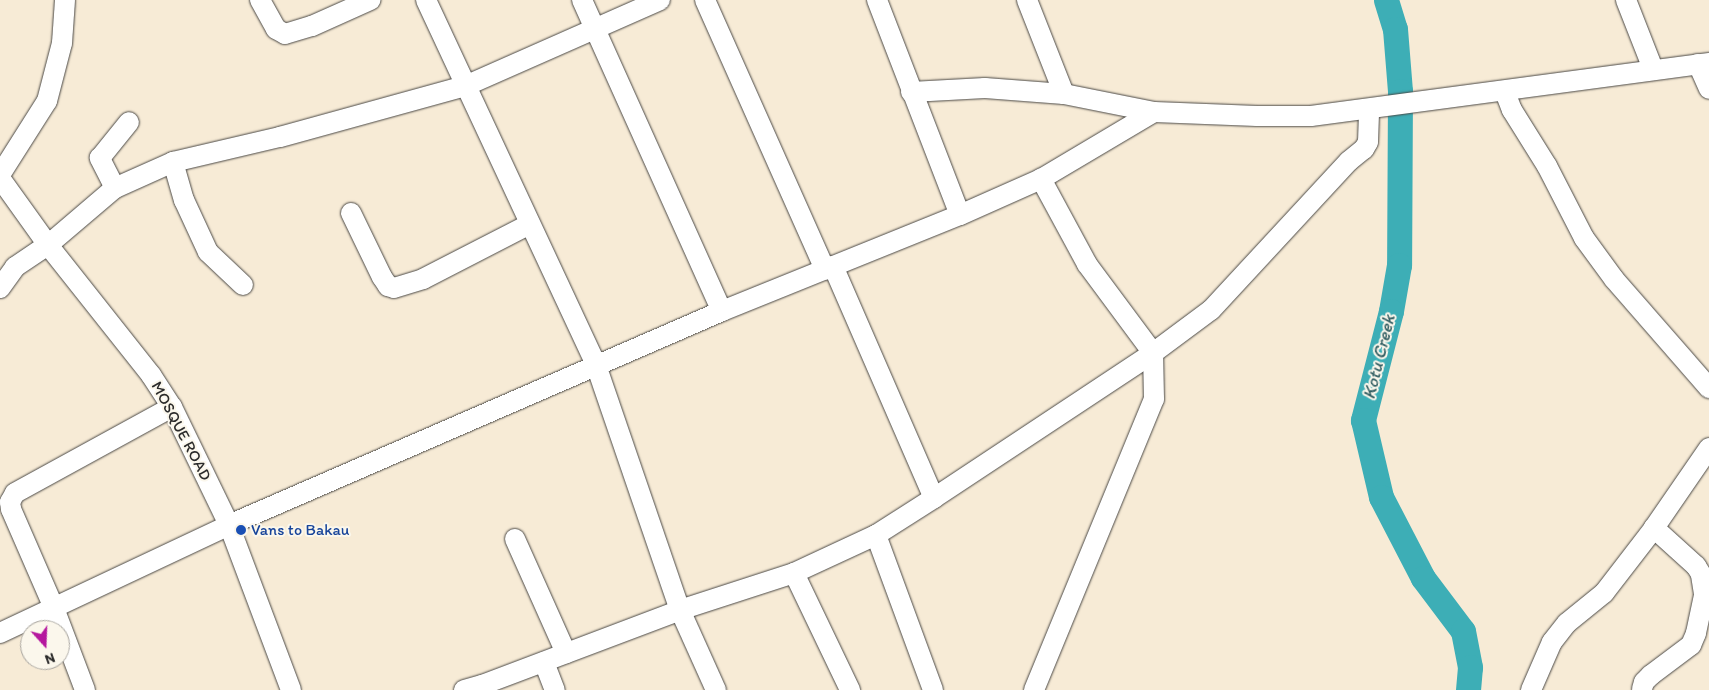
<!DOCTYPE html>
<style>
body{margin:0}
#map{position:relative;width:1709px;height:690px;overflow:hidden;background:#f7ebd6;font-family:Itim,sans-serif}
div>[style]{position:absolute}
.river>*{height:25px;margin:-12.5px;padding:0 12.5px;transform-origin:12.5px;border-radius:12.5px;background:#3daeb6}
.roads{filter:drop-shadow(0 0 1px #4a4845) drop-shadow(0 0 1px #4a4845)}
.minor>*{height:20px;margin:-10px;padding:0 10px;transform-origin:10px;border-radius:10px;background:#fff}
.dots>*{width:14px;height:14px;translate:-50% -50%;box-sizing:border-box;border:2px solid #fbf7ec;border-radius:50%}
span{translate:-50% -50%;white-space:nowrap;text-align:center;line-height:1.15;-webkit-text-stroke:4px #fbf7ec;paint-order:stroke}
.street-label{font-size:16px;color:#2b2b2b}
.transit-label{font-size:16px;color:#164399}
.left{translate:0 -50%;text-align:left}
.water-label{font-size:18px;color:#325f63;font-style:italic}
.north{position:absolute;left:20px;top:620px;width:50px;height:50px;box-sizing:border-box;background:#fbf7ec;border:1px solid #a8a59f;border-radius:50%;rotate:160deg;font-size:14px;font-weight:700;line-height:20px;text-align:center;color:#2b2b2b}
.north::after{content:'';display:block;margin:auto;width:18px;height:22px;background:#b5179e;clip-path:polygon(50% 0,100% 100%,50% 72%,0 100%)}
</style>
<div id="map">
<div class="river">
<div style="left:1386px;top:0;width:30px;rotate:73deg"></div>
<div style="left:1395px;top:29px;width:62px;rotate:85.4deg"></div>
<div style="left:1400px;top:91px;width:174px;rotate:90.3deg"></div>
<div style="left:1399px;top:265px;width:47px;rotate:99.9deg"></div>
<div style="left:1391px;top:311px;width:113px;rotate:104.4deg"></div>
<div style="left:1363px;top:420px;width:79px;rotate:76.8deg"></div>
<div style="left:1381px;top:497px;width:91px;rotate:62.6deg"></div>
<div style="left:1423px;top:578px;width:66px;rotate:53deg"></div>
<div style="left:1463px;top:631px;width:37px;rotate:79deg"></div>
<div style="left:1470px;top:667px;width:23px;rotate:95deg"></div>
</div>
<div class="roads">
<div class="minor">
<div style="left:260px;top:0;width:33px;rotate:61deg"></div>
<div style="left:276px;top:29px;width:10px;rotate:29deg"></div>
<div style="left:285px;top:34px;width:28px;rotate:-17deg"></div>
<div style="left:312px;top:26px;width:64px;rotate:-24.1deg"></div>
<div style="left:426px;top:0;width:403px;rotate:65deg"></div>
<div style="left:596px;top:365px;width:259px;rotate:71.1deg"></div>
<div style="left:680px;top:610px;width:88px;rotate:65.8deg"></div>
<div style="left:582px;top:0;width:341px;rotate:65.8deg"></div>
<div style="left:705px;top:0;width:295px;rotate:66deg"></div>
<div style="left:877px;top:0;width:230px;rotate:68.9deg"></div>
<div style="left:1027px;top:0;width:101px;rotate:68.5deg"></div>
<div style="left:1626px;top:0;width:74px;rotate:68.6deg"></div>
<div style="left:1698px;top:64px;width:27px;rotate:66deg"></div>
<div style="left:911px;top:92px;width:74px;rotate:-3.1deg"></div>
<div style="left:985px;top:88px;width:79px;rotate:4.3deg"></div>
<div style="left:1064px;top:94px;width:92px;rotate:11.3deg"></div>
<div style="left:1154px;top:112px;width:103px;rotate:2.2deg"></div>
<div style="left:1257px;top:116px;width:54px"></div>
<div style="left:1311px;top:116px;width:402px;rotate:-7.6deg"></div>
<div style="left:1505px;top:92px;width:19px;rotate:69deg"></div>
<div style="left:1512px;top:110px;width:66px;rotate:58deg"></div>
<div style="left:1547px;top:166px;width:81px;rotate:62.8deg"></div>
<div style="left:1584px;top:238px;width:51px;rotate:53.8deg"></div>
<div style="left:1614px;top:279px;width:145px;rotate:48.9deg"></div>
<div style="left:173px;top:162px;width:40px;rotate:74deg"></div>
<div style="left:184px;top:200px;width:57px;rotate:65.2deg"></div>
<div style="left:208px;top:252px;width:48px;rotate:43.3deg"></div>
<div style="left:0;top:175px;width:88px;rotate:-57.6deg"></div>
<div style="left:47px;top:101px;width:60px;rotate:-75.5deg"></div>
<div style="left:62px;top:43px;width:43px;rotate:-86deg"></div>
<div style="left:0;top:178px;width:82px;rotate:54.4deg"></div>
<div style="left:48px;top:245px;width:166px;rotate:51.6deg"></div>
<div style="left:151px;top:375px;width:38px;rotate:57deg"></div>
<div style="left:172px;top:407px;width:131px;rotate:64.2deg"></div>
<div style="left:229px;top:525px;width:176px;rotate:69.4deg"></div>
<div style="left:115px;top:188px;width:34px;rotate:-117deg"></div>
<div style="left:100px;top:158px;width:46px;rotate:-51.1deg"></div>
<div style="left:351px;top:213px;width:71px;rotate:64.2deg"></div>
<div style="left:382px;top:277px;width:11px;rotate:56deg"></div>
<div style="left:388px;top:286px;width:6px;rotate:18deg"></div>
<div style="left:394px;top:288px;width:30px;rotate:-17deg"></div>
<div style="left:423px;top:279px;width:120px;rotate:-27.2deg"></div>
<div style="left:833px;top:266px;width:253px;rotate:66.5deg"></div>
<div style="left:0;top:288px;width:26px;rotate:-54deg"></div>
<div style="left:15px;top:267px;width:40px;rotate:-34deg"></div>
<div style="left:48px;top:245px;width:88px;rotate:-40.4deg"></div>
<div style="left:115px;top:188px;width:64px;rotate:-24.1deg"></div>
<div style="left:173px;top:162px;width:110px;rotate:-13.2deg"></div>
<div style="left:280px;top:137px;width:192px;rotate:-15.4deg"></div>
<div style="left:465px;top:86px;width:213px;rotate:-23.8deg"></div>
<div style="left:876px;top:535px;width:165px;rotate:69.8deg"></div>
<div style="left:515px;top:539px;width:125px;rotate:65.9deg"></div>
<div style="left:794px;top:573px;width:130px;rotate:64.4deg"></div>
<div style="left:0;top:633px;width:253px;rotate:-25.2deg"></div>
<div style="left:229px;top:525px;width:537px;rotate:-23.46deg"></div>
<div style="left:722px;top:311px;width:257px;rotate:-22deg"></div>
<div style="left:960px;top:215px;width:89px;rotate:-24deg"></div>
<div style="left:1041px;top:179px;width:131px;rotate:-30.7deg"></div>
<div style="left:544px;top:662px;width:30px;rotate:69deg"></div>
<div style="left:1642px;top:689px;width:7px;rotate:-74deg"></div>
<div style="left:1644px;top:682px;width:10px;rotate:-45deg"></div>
<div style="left:1651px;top:675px;width:50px;rotate:-36.9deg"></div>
<div style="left:1691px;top:645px;width:13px;rotate:-67deg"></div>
<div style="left:1696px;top:633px;width:40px;rotate:-78deg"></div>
<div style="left:1704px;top:594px;width:20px;rotate:-99deg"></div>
<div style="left:1701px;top:574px;width:9px;rotate:-122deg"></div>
<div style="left:1696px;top:566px;width:57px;rotate:-137.9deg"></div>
<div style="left:1654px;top:528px;width:97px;rotate:-55.5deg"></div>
<div style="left:85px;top:690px;width:88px;rotate:-110.7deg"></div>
<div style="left:54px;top:608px;width:108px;rotate:-113.5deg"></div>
<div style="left:11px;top:509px;width:7px;rotate:-98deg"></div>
<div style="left:10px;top:502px;width:10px;rotate:-61deg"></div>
<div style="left:15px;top:493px;width:179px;rotate:-28.7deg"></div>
<div style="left:464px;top:690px;width:19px;rotate:-16deg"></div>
<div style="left:482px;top:685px;width:212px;rotate:-20.7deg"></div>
<div style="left:680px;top:610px;width:120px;rotate:-18deg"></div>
<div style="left:794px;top:573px;width:90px;rotate:-24.9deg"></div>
<div style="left:876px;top:535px;width:69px;rotate:-32.5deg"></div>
<div style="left:934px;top:498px;width:263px;rotate:-33.5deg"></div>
<div style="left:1153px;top:353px;width:72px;rotate:-36.6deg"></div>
<div style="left:1211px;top:310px;width:203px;rotate:-47.2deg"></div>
<div style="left:1349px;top:161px;width:19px;rotate:-39deg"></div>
<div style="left:1364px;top:149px;width:8px;rotate:-60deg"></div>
<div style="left:1368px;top:142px;width:33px;rotate:-88deg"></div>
<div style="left:1034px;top:690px;width:315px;rotate:-67.6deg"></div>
<div style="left:1154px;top:399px;width:46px;rotate:-91.2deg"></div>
<div style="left:1153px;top:353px;width:111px;rotate:-126.6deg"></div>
<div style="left:1087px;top:264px;width:97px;rotate:-118.4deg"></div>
<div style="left:1531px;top:690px;width:52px;rotate:-66.4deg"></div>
<div style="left:1552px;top:642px;width:24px;rotate:-52deg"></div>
<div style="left:1567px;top:623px;width:48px;rotate:-39deg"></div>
<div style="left:1604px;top:593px;width:82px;rotate:-52.4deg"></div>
</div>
</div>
<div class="dots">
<div style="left:241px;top:530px;background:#1a4fb4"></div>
</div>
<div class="street-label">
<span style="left:181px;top:431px;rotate:62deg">MOSQUE ROAD</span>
</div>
<div class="transit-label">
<span class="left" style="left:251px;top:530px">Vans to Bakau</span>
</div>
<div class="water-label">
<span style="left:1379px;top:357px;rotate:-76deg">Kotu Creek</span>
</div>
<div class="north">N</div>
</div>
